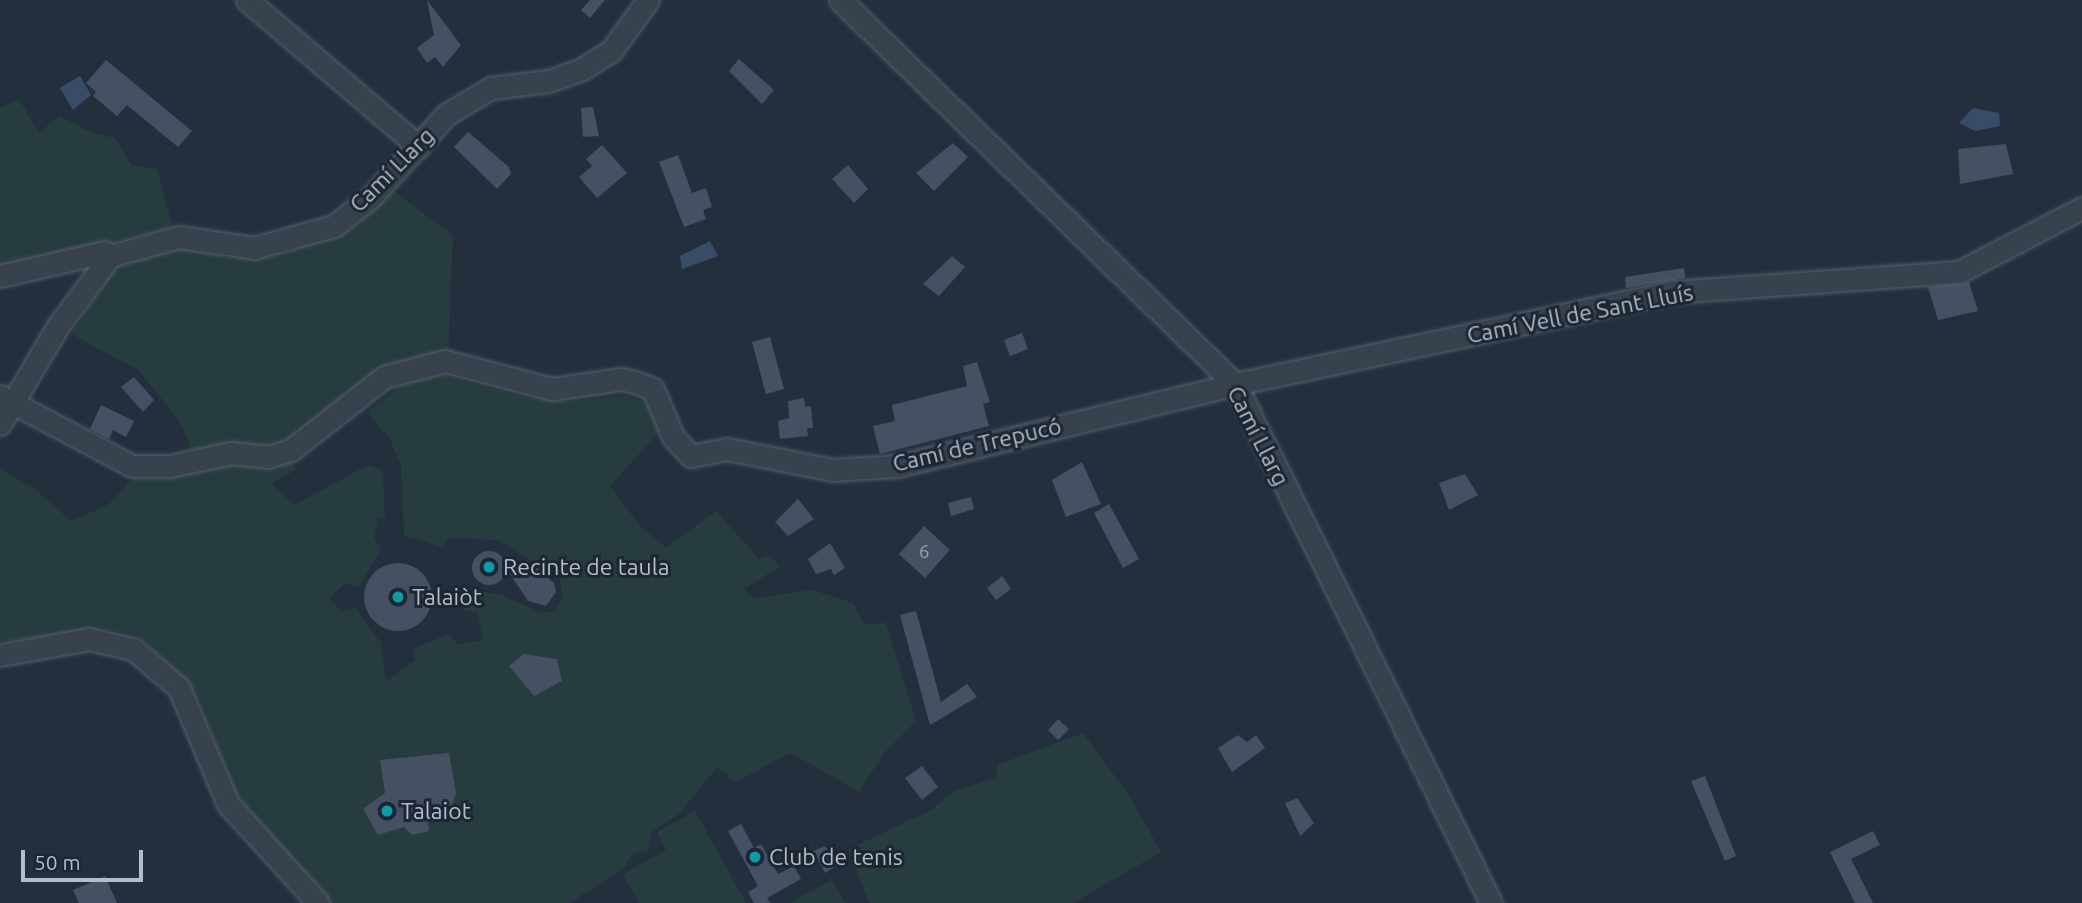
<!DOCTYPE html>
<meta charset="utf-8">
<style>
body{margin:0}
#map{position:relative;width:2082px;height:903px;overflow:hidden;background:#242f3e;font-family:Ubuntu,sans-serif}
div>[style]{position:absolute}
.green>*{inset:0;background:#263c3f}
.water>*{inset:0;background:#394c67}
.building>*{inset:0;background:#455162}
.round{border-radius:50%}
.roads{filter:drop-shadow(0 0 2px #565f6c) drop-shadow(0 0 2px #565f6c)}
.minor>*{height:21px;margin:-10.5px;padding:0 10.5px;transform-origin:10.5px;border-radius:10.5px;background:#38414e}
.dots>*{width:19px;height:19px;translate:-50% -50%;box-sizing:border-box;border:4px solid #1d2633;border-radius:50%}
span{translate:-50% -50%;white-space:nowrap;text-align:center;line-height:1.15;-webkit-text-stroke:6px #1d2633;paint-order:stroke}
.number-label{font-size:19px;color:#98a1af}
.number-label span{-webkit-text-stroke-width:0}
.street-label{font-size:23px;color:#b4bcc9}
.poi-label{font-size:23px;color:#b4bcc9}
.left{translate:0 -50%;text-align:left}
.scale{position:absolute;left:21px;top:850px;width:122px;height:32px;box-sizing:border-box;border:4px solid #b4bcc9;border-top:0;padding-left:9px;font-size:21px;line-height:24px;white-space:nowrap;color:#b4bcc9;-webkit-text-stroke:5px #1d2633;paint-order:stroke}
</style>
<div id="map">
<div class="green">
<div style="clip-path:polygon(19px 99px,39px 133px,59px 116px,92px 133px,115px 138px,131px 165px,157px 169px,173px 228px,0 268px,0 108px)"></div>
<div style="clip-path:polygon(393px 191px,453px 235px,448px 355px,404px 364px,279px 446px,192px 451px,179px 420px,138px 370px,71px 334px,117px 264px,183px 246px,229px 258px,281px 254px,351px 230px)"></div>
<div style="clip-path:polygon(440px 375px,530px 398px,572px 401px,625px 396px,646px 402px,662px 429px,610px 486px,639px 525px,666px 548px,716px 511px,759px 559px,769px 555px,780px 566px,744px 589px,754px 598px,812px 590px,853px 603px,864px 624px,886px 623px,916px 721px,885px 752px,859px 792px,791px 753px,735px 782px,717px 767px,680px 813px,652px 832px,648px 851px,634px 853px,622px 870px,569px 903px,330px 903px,238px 798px,196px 692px,137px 635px,109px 630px,0 641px,0 469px,35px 489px,71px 521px,108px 505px,134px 477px,288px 456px,297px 469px,272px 484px,294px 505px,368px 465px,383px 470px,385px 519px,379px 518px,374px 539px,382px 548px,359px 587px,345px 583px,328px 599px,343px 611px,355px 608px,381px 643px,386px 682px,415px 660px,412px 649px,449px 634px,457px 644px,483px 640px,477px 612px,464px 611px,462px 588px,501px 595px,540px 612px,555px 611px,562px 598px,560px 579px,498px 540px,448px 538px,442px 547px,404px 536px,401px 466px,390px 439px,367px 412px,404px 383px)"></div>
<div style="clip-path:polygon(1083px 733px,1130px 797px,1161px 852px,1073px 903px,869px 903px,849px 849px,931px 810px,955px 791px,996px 778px,997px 765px)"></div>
<div style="clip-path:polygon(695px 811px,746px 903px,639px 903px,623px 874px,666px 850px,657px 832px)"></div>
<div style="clip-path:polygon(832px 880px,845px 903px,789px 903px)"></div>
</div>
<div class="water">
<div style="clip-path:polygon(80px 76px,91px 95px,73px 110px,60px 88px)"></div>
<div style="clip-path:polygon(1973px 108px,1999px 113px,2000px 126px,1975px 131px,1959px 123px)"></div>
<div style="clip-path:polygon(710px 241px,718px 256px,682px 269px,680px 256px)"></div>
</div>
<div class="building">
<div style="clip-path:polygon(427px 0,461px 45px,443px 67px,435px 57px,427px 63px,417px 48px,434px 35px)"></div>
<div style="clip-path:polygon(590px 0,605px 0,590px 18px,581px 10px)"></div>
<div style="clip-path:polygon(739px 59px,774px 90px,762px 104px,729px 71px)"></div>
<div style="clip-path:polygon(106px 60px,192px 131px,178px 147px,127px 105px,117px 116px,93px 96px,96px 92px,86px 83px)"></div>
<div style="clip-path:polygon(593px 107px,599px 136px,583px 137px,581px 108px)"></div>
<div style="clip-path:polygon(468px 132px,509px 167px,511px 174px,497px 189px,454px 147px)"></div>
<div style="clip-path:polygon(953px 143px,968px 157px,934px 191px,916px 173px)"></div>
<div style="clip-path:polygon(2006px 144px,2013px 174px,1960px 184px,1958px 149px)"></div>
<div style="clip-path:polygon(602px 145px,627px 173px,597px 198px,579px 177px,592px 166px,586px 159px)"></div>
<div style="clip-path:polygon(678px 155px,692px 193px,706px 188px,712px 207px,703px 210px,706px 219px,684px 227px,659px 162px)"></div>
<div style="clip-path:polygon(848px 165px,868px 189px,854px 203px,832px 179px)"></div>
<div style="clip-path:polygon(952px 256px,965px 267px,939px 296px,923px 284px)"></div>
<div style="clip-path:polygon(1684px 268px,1685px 278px,1626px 288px,1625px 277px)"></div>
<div style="clip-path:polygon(1969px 282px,1978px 311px,1938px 320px,1928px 287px)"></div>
<div style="clip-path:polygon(1022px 333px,1028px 349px,1010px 356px,1004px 340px)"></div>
<div style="clip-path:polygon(770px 337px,784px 389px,766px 394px,752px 342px)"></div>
<div style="clip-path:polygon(977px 362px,990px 402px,983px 404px,989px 426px,880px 454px,873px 426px,895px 421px,892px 405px,967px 386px,963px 366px)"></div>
<div style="clip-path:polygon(134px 377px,154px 400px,143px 412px,121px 387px)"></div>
<div style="clip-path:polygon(804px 398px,805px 407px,811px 406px,813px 428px,807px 428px,808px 436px,780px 439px,778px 421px,789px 418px,788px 401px)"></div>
<div style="clip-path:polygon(101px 405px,134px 421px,126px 437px,113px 430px,109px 439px,90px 429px)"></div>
<div style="clip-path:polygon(1082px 462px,1101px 504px,1066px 517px,1052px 480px)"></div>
<div style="clip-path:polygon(1465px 474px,1478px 495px,1449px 510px,1439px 483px)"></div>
<div style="clip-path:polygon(971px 497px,974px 509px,951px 516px,948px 503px)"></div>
<div style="clip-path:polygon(798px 499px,814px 519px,788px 536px,775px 522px)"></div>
<div style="clip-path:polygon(1109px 504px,1139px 559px,1123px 568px,1094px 513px)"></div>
<div style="clip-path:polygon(924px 526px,950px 550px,925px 578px,899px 554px)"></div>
<div style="clip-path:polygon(830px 543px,845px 568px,834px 575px,831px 569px,816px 574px,808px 559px)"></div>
<div class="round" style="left:472px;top:551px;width:34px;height:34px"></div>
<div style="clip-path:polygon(527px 560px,554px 583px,556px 592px,546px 606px,528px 601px,508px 571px)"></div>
<div class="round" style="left:364px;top:563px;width:68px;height:68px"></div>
<div style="clip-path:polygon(1002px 576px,1011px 589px,996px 600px,987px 588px)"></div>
<div style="clip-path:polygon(916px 611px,941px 702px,967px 684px,977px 697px,930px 725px,900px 615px)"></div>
<div style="clip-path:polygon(524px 654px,557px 659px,562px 681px,534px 696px,509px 666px)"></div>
<div style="clip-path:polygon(1058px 719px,1069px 729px,1058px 740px,1048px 730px)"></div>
<div style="clip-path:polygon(1238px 735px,1247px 742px,1256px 735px,1265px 748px,1232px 772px,1218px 748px)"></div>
<div style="clip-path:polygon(449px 753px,456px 793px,452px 805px,427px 812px,429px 831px,412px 835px,404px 827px,378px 835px,363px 809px,385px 793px,380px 760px)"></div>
<div style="clip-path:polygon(922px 766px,938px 787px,922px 800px,905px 778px)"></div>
<div style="clip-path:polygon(1705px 776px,1736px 856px,1725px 861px,1691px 781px)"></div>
<div style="clip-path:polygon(1297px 798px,1314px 823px,1300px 836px,1285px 803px)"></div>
<div style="clip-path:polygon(741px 824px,754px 848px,761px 844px,778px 874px,794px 866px,801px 879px,767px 898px,770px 903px,754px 903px,748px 892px,758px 886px,728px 831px)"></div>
<div style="clip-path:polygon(1873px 831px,1880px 845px,1851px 859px,1873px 903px,1855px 903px,1830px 852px)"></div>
<div style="clip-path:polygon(825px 846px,838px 865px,825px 873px,813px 851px)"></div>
<div style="clip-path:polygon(105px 876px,117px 903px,79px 903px,73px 890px)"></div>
</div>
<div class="roads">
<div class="minor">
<div style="left:247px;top:0;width:226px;rotate:40.5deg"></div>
<div style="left:840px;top:0;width:551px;rotate:44.19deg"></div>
<div style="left:1235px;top:384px;width:579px;rotate:63.74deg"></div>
<div style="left:0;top:276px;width:107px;rotate:-13deg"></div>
<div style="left:104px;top:252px;width:7px;rotate:34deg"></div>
<div style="left:0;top:396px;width:149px;rotate:27.9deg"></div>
<div style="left:132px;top:466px;width:38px"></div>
<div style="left:170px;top:466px;width:62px;rotate:-12deg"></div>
<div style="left:231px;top:453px;width:37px;rotate:6deg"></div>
<div style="left:268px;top:457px;width:24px;rotate:-17deg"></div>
<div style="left:291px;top:450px;width:118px;rotate:-38.1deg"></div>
<div style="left:384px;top:377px;width:63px;rotate:-14.7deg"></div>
<div style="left:445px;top:361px;width:111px;rotate:14.7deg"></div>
<div style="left:552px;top:389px;width:70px;rotate:-8.2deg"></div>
<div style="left:621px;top:379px;width:17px;rotate:13deg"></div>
<div style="left:638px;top:383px;width:16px;rotate:22deg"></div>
<div style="left:653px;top:389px;width:52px;rotate:67.4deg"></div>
<div style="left:673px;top:437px;width:26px;rotate:47deg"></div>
<div style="left:691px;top:456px;width:37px;rotate:-11deg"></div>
<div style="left:727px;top:449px;width:108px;rotate:11.2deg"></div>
<div style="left:833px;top:470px;width:64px;rotate:-3.6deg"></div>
<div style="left:897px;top:466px;width:348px;rotate:-13.6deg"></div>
<div style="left:1235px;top:384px;width:446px;rotate:-11.9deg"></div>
<div style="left:1671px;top:292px;width:289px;rotate:-4deg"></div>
<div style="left:1959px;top:272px;width:139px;rotate:-27.5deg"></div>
<div style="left:0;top:424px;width:114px;rotate:-59.4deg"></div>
<div style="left:58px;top:326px;width:87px;rotate:-53.4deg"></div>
<div style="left:110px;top:256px;width:72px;rotate:-15.4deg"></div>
<div style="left:179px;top:237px;width:76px;rotate:8.3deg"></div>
<div style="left:254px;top:248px;width:83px;rotate:-15.4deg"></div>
<div style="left:334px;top:226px;width:47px;rotate:-38.1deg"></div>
<div style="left:371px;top:197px;width:113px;rotate:-47.5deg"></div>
<div style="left:447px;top:114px;width:51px;rotate:-30.6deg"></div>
<div style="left:491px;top:88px;width:58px;rotate:-6.9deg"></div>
<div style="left:549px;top:81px;width:35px;rotate:-20deg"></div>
<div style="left:582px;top:69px;width:34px;rotate:-32deg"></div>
<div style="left:611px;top:51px;width:63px;rotate:-54deg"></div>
<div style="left:0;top:655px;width:90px;rotate:-10.2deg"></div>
<div style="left:89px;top:639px;width:45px;rotate:12.8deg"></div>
<div style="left:133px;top:649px;width:60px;rotate:40.3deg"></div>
<div style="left:179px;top:688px;width:126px;rotate:67.1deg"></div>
<div style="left:228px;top:804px;width:134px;rotate:47.7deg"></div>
</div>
</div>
<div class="dots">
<div style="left:489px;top:567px;background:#0f9aa8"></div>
<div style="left:398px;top:597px;background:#0f9aa8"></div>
<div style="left:387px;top:811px;background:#0f9aa8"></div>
<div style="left:755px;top:857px;background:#0f9aa8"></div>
</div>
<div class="number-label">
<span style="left:924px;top:552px">6</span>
</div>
<div class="street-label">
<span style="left:392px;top:170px;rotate:-45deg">Camí Llarg</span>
<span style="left:1580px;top:314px;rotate:-11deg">Camí Vell de Sant Lluís</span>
<span style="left:1258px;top:436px;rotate:63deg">Camí Llarg</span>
<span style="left:977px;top:445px;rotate:-13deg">Camí de Trepucó</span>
</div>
<div class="poi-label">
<span class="left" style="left:503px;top:567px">Recinte de taula</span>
<span class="left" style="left:412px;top:597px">Talaiòt</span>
<span class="left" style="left:401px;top:811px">Talaiot</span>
<span class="left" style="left:769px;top:857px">Club de tenis</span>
</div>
<div class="scale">50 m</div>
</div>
